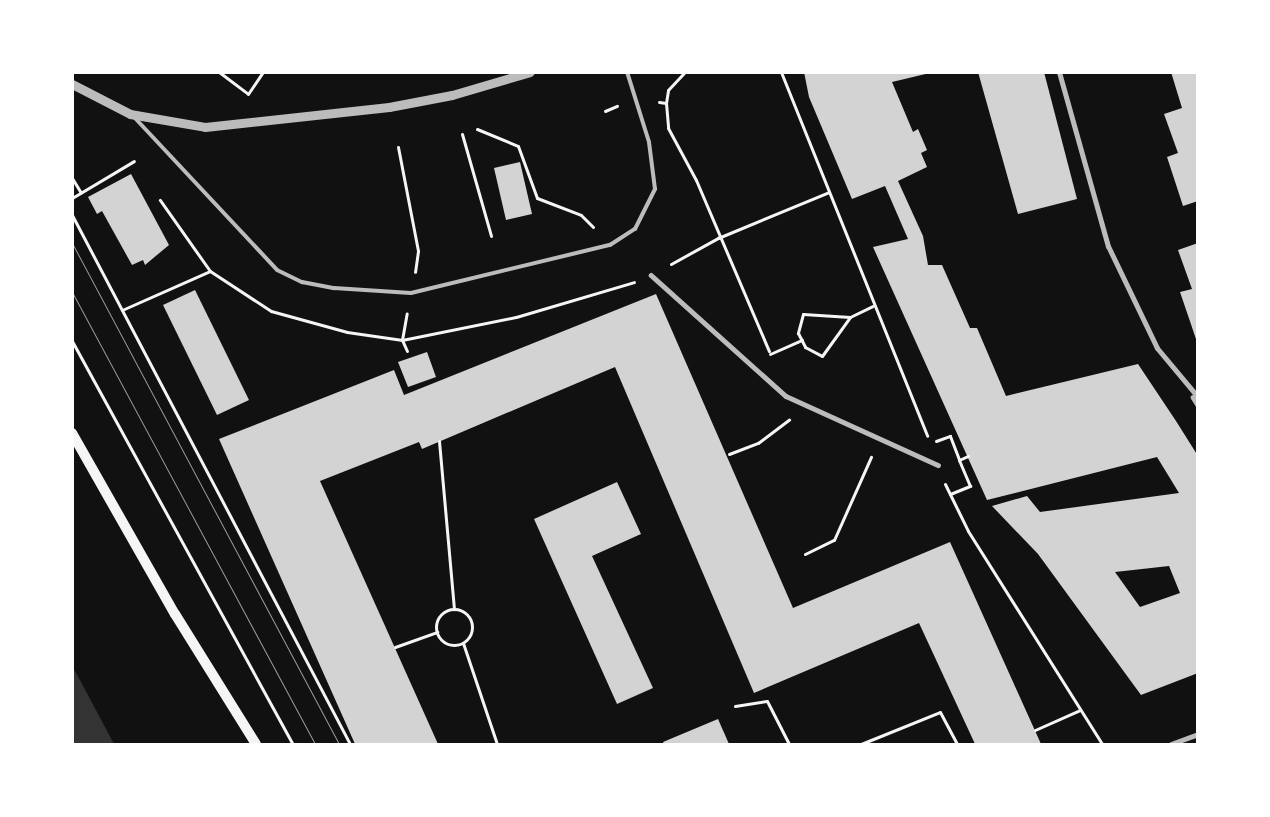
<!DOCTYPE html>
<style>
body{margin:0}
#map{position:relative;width:1270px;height:817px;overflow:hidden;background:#111;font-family:Merriweather,serif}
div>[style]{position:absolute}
.water>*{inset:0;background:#333}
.building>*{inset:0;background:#d3d3d3}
.path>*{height:3px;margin:-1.5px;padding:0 1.5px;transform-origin:1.5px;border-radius:1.5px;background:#f5f5f5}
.path>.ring{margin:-1.5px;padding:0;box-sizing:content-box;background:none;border:3px solid #f5f5f5;border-radius:50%}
.service>*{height:4px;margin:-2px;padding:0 2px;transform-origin:2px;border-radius:2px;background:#bcbcbc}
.pedestrian>*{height:4.5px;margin:-2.25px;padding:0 2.25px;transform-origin:2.25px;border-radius:2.25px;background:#bcbcbc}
.minor>*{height:5px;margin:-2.5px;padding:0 2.5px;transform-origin:2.5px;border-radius:2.5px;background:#bcbcbc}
.tertiary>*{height:9px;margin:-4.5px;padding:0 4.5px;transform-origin:4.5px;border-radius:4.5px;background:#bcbcbc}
.secondary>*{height:10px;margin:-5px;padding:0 5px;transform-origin:5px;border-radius:5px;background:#f5f5f5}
.tram>*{height:1px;margin:-0.5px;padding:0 0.5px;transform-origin:0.5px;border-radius:0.5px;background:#9a9a9a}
span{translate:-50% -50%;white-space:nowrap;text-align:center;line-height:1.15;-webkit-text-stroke:5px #fff;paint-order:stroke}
.frame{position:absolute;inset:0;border:74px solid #fff;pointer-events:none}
</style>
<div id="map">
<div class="water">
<div style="clip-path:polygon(72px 666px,81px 682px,114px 744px,73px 744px)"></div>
</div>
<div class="building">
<div style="clip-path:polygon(evenodd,804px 72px,934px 72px,892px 82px,913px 132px,918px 129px,927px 150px,921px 153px,927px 167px,898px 181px,923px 236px,928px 265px,942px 265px,970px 328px,977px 328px,1006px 396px,1138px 364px,1176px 421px,1198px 456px,1198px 673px,1141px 695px,1038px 554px,992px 506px,1027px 496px,1040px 512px,1179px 493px,1157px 457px,987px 500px,873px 247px,908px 239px,885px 186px,852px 199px,809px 97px,804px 72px,1169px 566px,1180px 593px,1140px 607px,1115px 572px,1169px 566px)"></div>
<div style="clip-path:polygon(978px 72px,1044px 72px,1077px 199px,1018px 214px)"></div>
<div style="clip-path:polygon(1171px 72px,1198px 72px,1198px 201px,1183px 206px,1167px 157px,1178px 153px,1164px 114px,1182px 108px)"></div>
<div style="clip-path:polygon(520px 162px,532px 214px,506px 220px,494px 168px)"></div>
<div style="clip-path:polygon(131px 174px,169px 245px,145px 265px,143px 260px,132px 265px,102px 211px,97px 214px,88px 197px)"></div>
<div style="clip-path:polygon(1198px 243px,1198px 342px,1197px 342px,1180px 292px,1192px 289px,1178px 250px)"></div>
<div style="clip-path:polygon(195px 290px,249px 400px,217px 415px,163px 305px)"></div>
<div style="clip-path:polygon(656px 294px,793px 608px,950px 542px,1041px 744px,975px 744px,919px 623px,754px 693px,615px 367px,422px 449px,419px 442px,320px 481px,438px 744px,355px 744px,219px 439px,394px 370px,404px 395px)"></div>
<div style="clip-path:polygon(427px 352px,436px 377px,408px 387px,398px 362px)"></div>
<div style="clip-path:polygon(617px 482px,641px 534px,592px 556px,653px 688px,617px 704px,534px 519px)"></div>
<div style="clip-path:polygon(718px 719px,729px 744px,664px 744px,663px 742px)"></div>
</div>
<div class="path">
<div style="left:219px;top:72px;width:36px;rotate:37deg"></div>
<div style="left:248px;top:94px;width:27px;rotate:-56deg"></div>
<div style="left:781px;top:72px;width:392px;rotate:68.1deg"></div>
<div style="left:659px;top:102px;width:7px;rotate:8deg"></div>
<div style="left:666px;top:103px;width:13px;rotate:-81deg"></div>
<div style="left:668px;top:90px;width:25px;rotate:-47deg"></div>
<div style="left:666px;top:103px;width:25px;rotate:85deg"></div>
<div style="left:668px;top:128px;width:59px;rotate:61.7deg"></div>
<div style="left:696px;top:180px;width:186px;rotate:66.9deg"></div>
<div style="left:605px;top:111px;width:13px;rotate:-23deg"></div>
<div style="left:477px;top:129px;width:44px;rotate:22.5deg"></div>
<div style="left:518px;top:146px;width:55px;rotate:69.9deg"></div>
<div style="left:537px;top:198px;width:47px;rotate:21.1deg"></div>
<div style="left:581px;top:215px;width:17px;rotate:45deg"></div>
<div style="left:462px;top:134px;width:106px;rotate:74.1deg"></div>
<div style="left:398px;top:147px;width:106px;rotate:79.1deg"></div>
<div style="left:418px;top:251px;width:21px;rotate:98deg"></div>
<div style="left:72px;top:178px;width:17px;rotate:59deg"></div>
<div style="left:72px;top:198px;width:72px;rotate:-30.8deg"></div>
<div style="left:72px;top:215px;width:598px;rotate:62.28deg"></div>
<div style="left:671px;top:264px;width:54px;rotate:-29deg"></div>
<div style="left:718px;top:238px;width:120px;rotate:-22.5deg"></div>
<div style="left:210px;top:271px;width:73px;rotate:33.3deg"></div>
<div style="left:271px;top:311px;width:79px;rotate:15.4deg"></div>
<div style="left:347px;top:332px;width:56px;rotate:8.3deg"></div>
<div style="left:402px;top:340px;width:116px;rotate:-11.4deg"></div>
<div style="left:516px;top:317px;width:123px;rotate:-16.5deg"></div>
<div style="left:122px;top:310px;width:96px;rotate:-23.9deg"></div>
<div style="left:210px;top:271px;width:87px;rotate:-125.2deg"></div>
<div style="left:850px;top:317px;width:47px;rotate:-176.3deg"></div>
<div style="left:803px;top:314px;width:20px;rotate:105deg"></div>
<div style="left:798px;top:333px;width:16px;rotate:63deg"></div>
<div style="left:805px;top:347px;width:19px;rotate:28deg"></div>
<div style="left:822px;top:356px;width:48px;rotate:-54.3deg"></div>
<div style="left:850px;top:317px;width:25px;rotate:-26deg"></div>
<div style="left:72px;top:341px;width:460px;rotate:61.3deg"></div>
<div style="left:407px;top:351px;width:12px;rotate:-114deg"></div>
<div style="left:402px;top:340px;width:27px;rotate:-80deg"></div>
<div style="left:770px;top:354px;width:35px;rotate:-24deg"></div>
<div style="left:439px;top:441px;width:169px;rotate:84.9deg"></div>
<div style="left:936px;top:441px;width:15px;rotate:-20deg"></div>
<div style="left:950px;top:436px;width:26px;rotate:69deg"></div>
<div style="left:959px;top:460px;width:10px;rotate:-24deg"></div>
<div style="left:729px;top:454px;width:31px;rotate:-21deg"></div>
<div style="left:758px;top:443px;width:39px;rotate:-37deg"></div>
<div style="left:945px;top:484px;width:52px;rotate:63.9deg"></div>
<div style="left:968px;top:531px;width:252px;rotate:57.8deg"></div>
<div style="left:950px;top:494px;width:22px;rotate:-22deg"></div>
<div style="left:970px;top:486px;width:28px;rotate:-113deg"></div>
<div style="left:805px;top:554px;width:32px;rotate:-26deg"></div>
<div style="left:834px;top:540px;width:91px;rotate:-66deg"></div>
<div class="ring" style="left:436px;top:609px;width:33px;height:33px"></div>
<div style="left:463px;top:643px;width:107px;rotate:71.4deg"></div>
<div style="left:395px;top:647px;width:45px;rotate:-19.7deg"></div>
<div style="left:735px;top:706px;width:32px;rotate:-9deg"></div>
<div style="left:767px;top:701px;width:48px;rotate:62.9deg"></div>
<div style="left:1035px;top:730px;width:49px;rotate:-24deg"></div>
<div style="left:861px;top:744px;width:85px;rotate:-22.1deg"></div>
<div style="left:940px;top:712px;width:36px;rotate:62deg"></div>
</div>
<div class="service">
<div style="left:134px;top:117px;width:209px;rotate:46.9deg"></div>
<div style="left:277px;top:270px;width:28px;rotate:26deg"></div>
<div style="left:302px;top:282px;width:33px;rotate:11deg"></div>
<div style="left:334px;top:288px;width:77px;rotate:3.7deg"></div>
<div style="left:411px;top:293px;width:205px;rotate:-13.6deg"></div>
<div style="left:610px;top:245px;width:30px;rotate:-33deg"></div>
<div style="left:635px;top:229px;width:45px;rotate:-63.4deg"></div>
<div style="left:655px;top:189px;width:47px;rotate:-97.3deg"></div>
<div style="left:649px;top:142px;width:73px;rotate:-107.4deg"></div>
</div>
<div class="pedestrian">
<div style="left:651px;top:275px;width:181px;rotate:41.9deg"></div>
<div style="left:786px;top:396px;width:167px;rotate:24.4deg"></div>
<div style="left:1193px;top:397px;width:9px;rotate:58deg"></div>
<div style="left:1171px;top:744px;width:29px;rotate:-20deg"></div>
</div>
<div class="minor">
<div style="left:1059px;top:72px;width:181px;rotate:74.3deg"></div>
<div style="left:1108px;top:246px;width:113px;rotate:64.3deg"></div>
<div style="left:1157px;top:348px;width:64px;rotate:50.1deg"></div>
</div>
<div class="tertiary">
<div style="left:72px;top:84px;width:65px;rotate:27.3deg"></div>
<div style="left:130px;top:114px;width:76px;rotate:9.8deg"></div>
<div style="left:205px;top:127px;width:185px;rotate:-6.2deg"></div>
<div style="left:389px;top:107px;width:64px;rotate:-10.8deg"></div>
<div style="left:452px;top:95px;width:81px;rotate:-16.4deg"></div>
</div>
<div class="secondary">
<div style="left:72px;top:433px;width:208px;rotate:60.4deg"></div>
<div style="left:175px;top:614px;width:153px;rotate:58.1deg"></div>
</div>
<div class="tram">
<div style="left:72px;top:243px;width:568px;rotate:61.95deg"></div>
<div style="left:72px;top:292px;width:513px;rotate:61.74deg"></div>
</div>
<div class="frame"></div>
</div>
